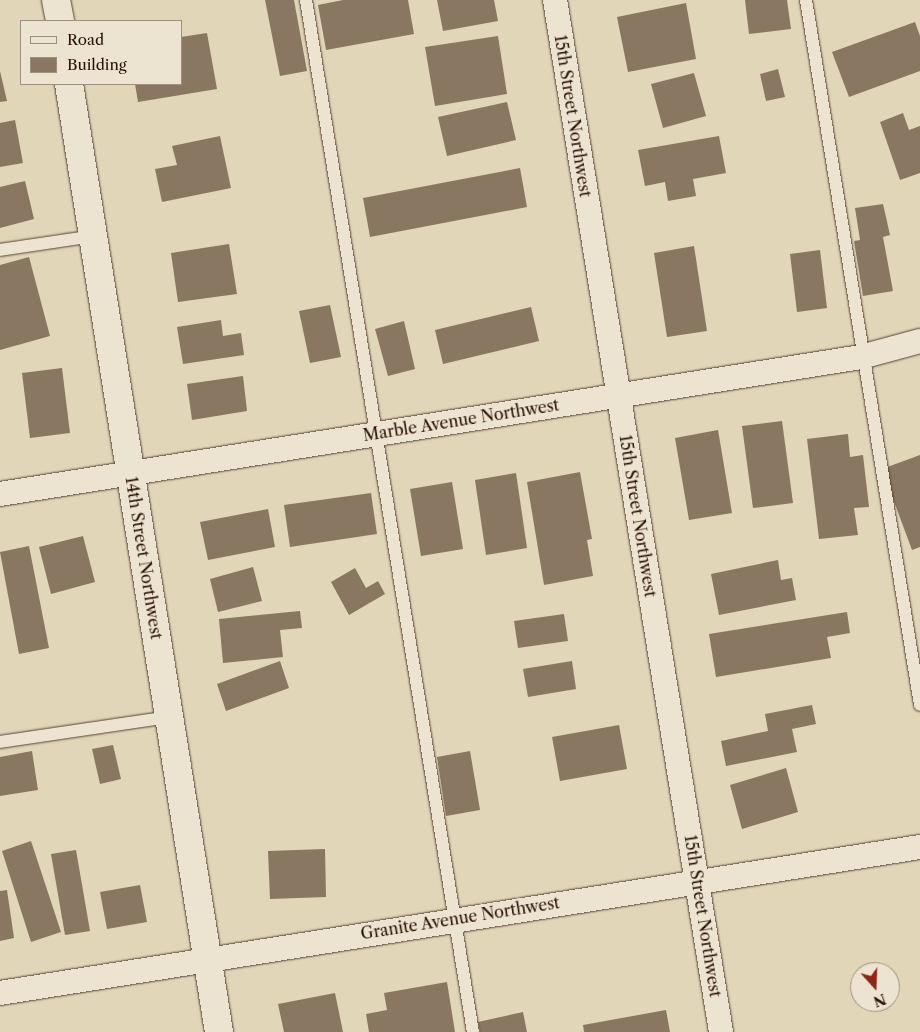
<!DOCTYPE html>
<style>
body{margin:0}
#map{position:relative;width:920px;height:1032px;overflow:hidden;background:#e1d6b8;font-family:"Libre Caslon Text",serif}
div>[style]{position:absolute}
.building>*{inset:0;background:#897762}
.roads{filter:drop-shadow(0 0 1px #574232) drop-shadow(0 0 1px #574232)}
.lane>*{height:12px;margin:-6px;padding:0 6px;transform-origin:6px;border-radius:6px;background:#ece4d1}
.street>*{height:24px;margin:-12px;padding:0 12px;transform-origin:12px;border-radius:12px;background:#ece4d1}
.secondary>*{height:28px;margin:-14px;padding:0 14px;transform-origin:14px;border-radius:14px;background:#ece4d1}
span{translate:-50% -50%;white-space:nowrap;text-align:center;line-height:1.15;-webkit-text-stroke:4.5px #ece4d1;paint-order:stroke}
.street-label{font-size:16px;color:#291005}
.legend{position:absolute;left:20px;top:20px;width:162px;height:65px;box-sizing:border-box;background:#ece4d1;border:1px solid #9e8f7f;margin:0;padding:6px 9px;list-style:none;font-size:15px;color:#291005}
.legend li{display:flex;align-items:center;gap:10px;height:25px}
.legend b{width:25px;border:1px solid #9e8f7f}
.north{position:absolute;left:850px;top:962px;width:50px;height:50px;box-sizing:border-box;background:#ece4d1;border:1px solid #9e8f7f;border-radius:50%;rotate:160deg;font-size:14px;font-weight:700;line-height:20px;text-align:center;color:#291005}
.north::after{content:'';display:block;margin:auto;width:18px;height:22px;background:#8f2418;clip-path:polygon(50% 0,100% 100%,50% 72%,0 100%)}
</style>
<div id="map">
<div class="building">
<div style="clip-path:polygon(265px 0,294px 0,307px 71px,280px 76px)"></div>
<div style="clip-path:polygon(343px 0,408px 0,414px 34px,326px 50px,318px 5px)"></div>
<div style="clip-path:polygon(437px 0,494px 0,498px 21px,443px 31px)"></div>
<div style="clip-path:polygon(745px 0,787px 0,791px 29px,749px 34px)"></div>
<div style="clip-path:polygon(686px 3px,696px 59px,628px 72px,617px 17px)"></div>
<div style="clip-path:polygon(915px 22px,920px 36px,920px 71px,849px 97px,832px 52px)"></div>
<div style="clip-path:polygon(207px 33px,217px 89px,138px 102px,135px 84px,181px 84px,181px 37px)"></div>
<div style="clip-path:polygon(498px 36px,507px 94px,435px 106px,425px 47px)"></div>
<div style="clip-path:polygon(778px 69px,785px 97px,766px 101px,760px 74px)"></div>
<div style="clip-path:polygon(0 71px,7px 101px,0 102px)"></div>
<div style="clip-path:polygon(694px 73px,706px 116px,663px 128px,651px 84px)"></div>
<div style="clip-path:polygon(507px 102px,516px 140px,447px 156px,438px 117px)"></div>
<div style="clip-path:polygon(903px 113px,909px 130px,920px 126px,920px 173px,900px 180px,880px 122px)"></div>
<div style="clip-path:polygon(15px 120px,23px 163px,0 167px,0 123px)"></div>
<div style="clip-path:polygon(220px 136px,231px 188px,162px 202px,155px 169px,177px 165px,172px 146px)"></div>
<div style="clip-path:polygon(719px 136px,726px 173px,693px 179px,696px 196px,668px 201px,665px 182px,645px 186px,638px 150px)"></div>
<div style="clip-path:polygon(520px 168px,527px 207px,370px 237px,363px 198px)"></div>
<div style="clip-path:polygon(25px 181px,34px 219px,0 228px,0 187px)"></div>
<div style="clip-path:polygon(883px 204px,890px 235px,883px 237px,893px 291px,863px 296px,854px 241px,860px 240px,855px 208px)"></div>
<div style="clip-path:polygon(229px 244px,237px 294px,178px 302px,171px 253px)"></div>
<div style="clip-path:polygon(694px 246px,707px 331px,667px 337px,654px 253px)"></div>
<div style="clip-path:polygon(820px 250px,827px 308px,797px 312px,790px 254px)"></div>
<div style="clip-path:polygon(29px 257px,50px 336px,0 350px,0 265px)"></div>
<div style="clip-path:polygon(330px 305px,341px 357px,310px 363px,299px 311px)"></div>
<div style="clip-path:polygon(531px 307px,539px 341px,443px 364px,435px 330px)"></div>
<div style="clip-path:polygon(221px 320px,223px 336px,241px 333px,244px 355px,183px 364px,177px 327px)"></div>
<div style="clip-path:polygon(404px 321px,415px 369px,388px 376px,375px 329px)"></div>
<div style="clip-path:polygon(62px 368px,70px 433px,30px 438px,22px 373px)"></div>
<div style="clip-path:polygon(243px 376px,247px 411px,192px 420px,187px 384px)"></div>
<div style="clip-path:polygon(782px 421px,793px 503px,753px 508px,742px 426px)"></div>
<div style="clip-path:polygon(718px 430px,732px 513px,689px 520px,675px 438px)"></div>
<div style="clip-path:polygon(848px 434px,850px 457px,863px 455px,869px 507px,854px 508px,858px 535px,819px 539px,807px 439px)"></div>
<div style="clip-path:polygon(920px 455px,920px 547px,912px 550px,882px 469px)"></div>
<div style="clip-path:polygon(580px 472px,592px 539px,587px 540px,593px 576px,544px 585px,527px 482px)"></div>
<div style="clip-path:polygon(516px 473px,527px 548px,486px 555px,475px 480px)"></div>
<div style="clip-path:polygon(452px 482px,463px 549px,421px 556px,410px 489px)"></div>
<div style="clip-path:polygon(371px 493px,377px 534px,290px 547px,284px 505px)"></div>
<div style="clip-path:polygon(268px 509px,275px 547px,208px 560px,200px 522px)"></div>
<div style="clip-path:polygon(83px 536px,95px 582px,51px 594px,39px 547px)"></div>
<div style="clip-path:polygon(29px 546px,49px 648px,19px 654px,0 552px)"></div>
<div style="clip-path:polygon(778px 560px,781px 580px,792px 578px,796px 600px,719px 615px,711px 574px)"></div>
<div style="clip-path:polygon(253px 567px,262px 601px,218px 612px,210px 579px)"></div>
<div style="clip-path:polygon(355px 568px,366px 588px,378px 581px,385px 594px,349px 615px,331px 582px)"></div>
<div style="clip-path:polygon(300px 611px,302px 628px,280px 630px,283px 657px,223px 663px,219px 619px)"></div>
<div style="clip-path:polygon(847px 612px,850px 633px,827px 637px,831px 658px,716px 677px,709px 634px)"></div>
<div style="clip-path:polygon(564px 614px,568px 641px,518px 648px,514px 621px)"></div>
<div style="clip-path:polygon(280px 661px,289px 688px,226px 711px,217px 684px)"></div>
<div style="clip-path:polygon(572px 661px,576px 689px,528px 697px,523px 669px)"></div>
<div style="clip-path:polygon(812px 705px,816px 724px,792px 729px,797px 752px,726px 766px,721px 741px,768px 731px,765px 714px)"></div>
<div style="clip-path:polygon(619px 725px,627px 769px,560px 781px,552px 737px)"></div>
<div style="clip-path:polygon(113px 745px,121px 779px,100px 784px,92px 749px)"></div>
<div style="clip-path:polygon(32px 751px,38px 790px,0 796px,0 757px)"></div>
<div style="clip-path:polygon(470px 751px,480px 810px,446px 816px,437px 757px)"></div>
<div style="clip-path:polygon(786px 768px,798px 812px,742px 829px,730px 785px)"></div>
<div style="clip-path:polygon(31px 841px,61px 932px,31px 942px,2px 851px)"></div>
<div style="clip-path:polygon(325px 849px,326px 897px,270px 899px,268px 851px)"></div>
<div style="clip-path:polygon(76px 850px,90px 931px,65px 935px,51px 854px)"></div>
<div style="clip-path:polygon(140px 885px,147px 922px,107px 929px,100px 892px)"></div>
<div style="clip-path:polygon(7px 890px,14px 938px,0 941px,0 891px)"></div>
<div style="clip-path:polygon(447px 982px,455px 1032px,369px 1032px,366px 1014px,387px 1010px,384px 993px)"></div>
<div style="clip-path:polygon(335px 993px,343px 1032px,284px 1032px,278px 1004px)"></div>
<div style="clip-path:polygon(666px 1010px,670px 1032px,584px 1032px,583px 1025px)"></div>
<div style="clip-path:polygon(523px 1012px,527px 1032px,480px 1032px,478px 1022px)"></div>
</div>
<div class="roads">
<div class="lane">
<div style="left:306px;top:0;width:1045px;rotate:80.81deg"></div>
<div style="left:806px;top:0;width:714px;rotate:80.81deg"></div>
<div style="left:0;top:250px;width:95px;rotate:-8.5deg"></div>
<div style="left:0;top:742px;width:171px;rotate:-8.4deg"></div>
</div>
<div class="street">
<div style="left:555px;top:0;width:1045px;rotate:80.86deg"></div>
<div style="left:0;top:494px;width:872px;rotate:-9.04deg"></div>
<div style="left:861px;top:357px;width:61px;rotate:-15.2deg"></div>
<div style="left:0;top:993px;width:932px;rotate:-9.02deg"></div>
</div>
<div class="secondary">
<div style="left:56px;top:0;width:21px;rotate:79deg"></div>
<div style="left:69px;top:84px;width:960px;rotate:81.01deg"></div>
</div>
</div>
<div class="street-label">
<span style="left:573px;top:116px;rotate:81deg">15th Street Northwest</span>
<span style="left:461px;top:420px;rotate:-9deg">Marble Avenue Northwest</span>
<span style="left:638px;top:516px;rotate:81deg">15th Street Northwest</span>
<span style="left:144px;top:558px;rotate:81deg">14th Street Northwest</span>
<span style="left:703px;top:916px;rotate:81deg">15th Street Northwest</span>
<span style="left:460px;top:918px;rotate:-9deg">Granite Avenue Northwest</span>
</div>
<ul class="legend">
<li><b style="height:6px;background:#ece4d1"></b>Road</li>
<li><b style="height:14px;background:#897762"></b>Building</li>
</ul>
<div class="north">N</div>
</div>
